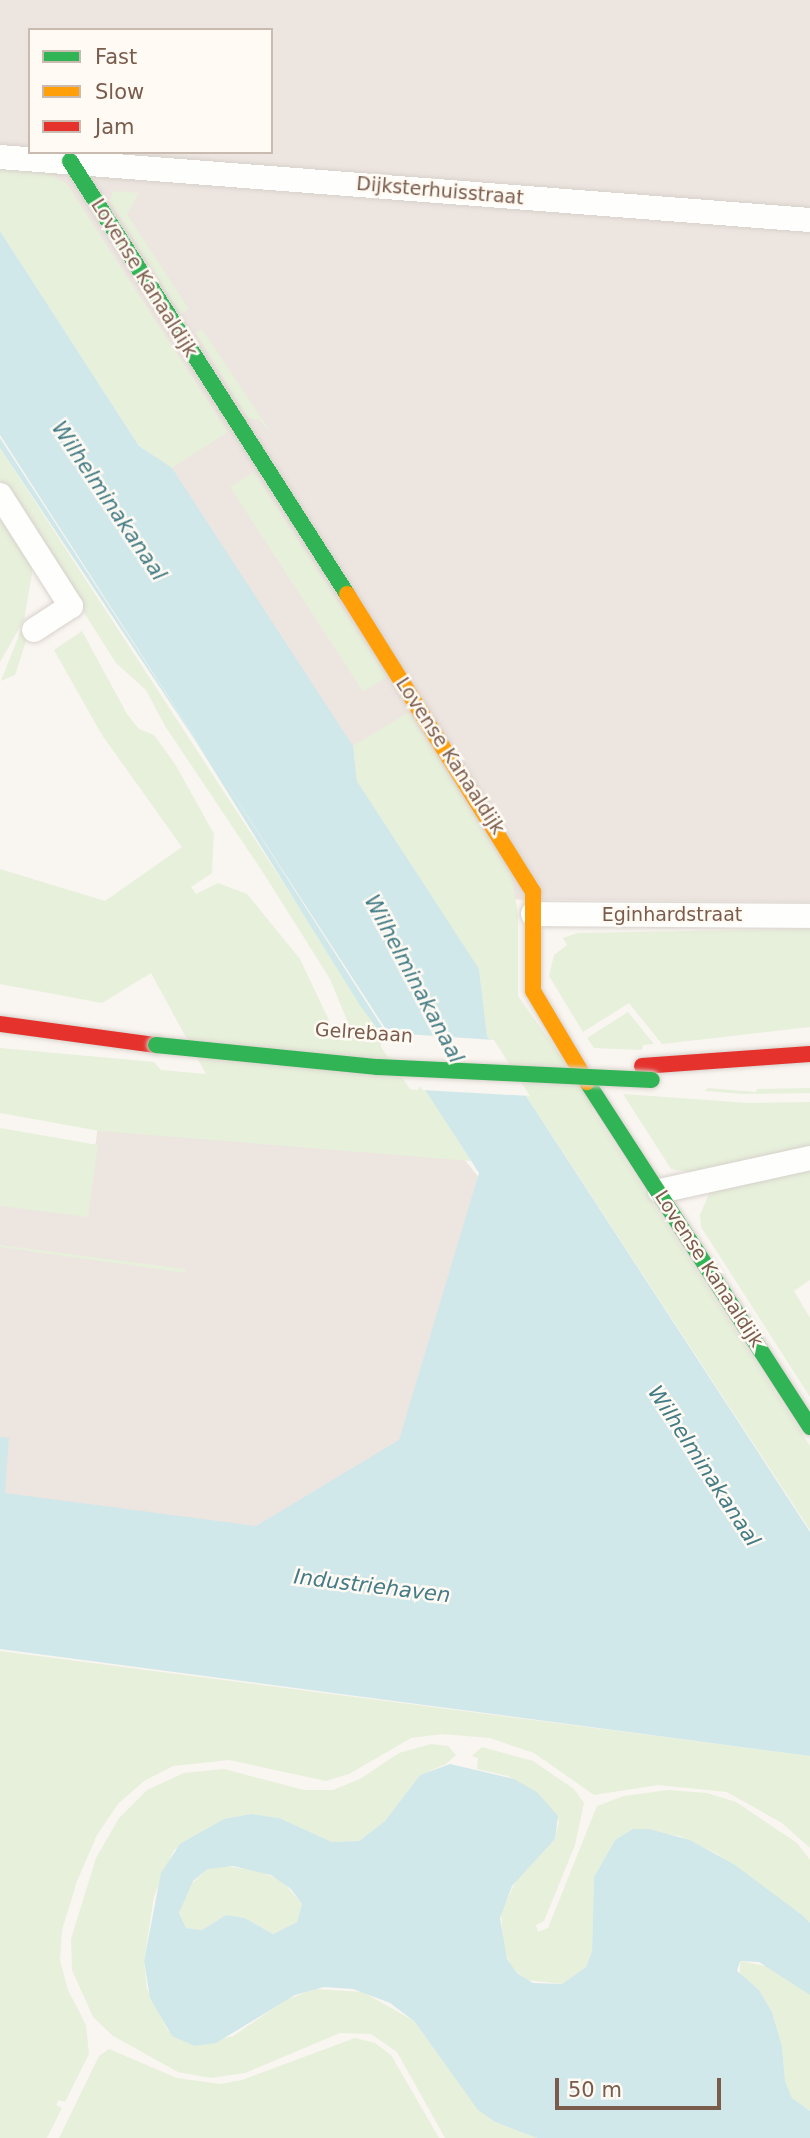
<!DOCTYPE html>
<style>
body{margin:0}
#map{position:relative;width:810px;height:2138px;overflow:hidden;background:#f9f5f0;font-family:"DejaVu Sans",sans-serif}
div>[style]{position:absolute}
.industrial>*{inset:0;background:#ede5e0}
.green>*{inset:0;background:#e7f0db}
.water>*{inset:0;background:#d0e8ea}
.pier>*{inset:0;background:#f9f5f0}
.roads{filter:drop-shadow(0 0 2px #d7d1cb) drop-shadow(0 0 2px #d7d1cb)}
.street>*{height:24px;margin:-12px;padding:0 12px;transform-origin:12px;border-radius:12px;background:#fefefd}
.fast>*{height:16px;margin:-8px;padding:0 8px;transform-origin:8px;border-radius:8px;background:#30b455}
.slow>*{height:16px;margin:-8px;padding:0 8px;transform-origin:8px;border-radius:8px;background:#ff9f0a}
.jam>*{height:16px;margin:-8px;padding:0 8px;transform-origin:8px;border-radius:8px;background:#e5322d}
.bridges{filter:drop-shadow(0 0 2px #d9d2cb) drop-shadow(0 0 2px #d9d2cb)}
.fast-bridge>*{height:16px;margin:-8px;padding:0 8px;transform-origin:8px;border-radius:8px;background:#30b455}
span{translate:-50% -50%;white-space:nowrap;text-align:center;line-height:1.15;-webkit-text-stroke:5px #fffaf3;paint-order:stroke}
.street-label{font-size:19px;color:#7a5c4d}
.water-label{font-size:21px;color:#437c86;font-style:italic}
.legend{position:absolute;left:28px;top:28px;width:245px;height:126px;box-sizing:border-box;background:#fffaf3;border:2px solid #cabbb1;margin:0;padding:9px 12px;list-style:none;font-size:21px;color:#7a5c4d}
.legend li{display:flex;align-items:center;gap:14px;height:35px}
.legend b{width:35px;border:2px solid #cabbb1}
.scale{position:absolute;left:555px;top:2078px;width:166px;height:32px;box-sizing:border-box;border:4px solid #7a5c4d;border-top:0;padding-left:9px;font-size:21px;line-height:24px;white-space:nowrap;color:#7a5c4d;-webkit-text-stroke:5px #fffaf3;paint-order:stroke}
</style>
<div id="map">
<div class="industrial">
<div style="clip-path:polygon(evenodd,0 0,810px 0,810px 902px,450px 899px,0 224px,0 0,30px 30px,271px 30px,271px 152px,30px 152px,30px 30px)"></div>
<div style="clip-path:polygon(98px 1125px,464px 1159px,480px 1179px,412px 1475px,256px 1550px,0 1511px,0 1202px,87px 1213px)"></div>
</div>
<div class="green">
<div style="clip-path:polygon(0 168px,48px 172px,67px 184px,228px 432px,172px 468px,139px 446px,0 231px)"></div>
<div style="clip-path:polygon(113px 191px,139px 193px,127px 214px,189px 309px,181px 314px,110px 201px)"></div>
<div style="clip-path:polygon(202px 329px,269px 429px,268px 430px,260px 420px,248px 418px,196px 333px)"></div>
<div style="clip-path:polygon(0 448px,381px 1033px,381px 1047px,410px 1089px,418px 1090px,421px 1082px,471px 1161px,100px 1131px,0 1113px,0 1048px,154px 1062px,161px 1070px,206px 1074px,151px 973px,102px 1003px,0 984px,0 869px,105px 901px,182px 847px,102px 735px,54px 650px,82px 631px,127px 714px,139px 729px,154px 735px,175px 764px,214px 834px,212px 873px,191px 887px,196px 894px,218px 883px,247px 894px,300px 959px,333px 1029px,351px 1030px,330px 979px,264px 874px,165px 726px,146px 690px,116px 663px,0 480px)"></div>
<div style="clip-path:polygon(254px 472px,387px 677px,363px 692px,230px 487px)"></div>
<div style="clip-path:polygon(0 502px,31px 558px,32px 574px,24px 620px,0 662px)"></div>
<div style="clip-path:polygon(21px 630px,27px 638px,15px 675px,1px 681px)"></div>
<div style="clip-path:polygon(409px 712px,512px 878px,518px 915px,518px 996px,580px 1083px,594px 1105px,591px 1108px,810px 1446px,810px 1530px,487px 1036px,479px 970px,357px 781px,353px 746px)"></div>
<div style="clip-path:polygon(810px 929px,810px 1027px,662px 1044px,629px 1003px,583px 1032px,549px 976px,554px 955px,567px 945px,563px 938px,577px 933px)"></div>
<div style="clip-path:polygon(628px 1012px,654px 1044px,643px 1045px,642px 1050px,594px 1048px,587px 1038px)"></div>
<div style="clip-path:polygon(708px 1088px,756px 1092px,757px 1089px,810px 1088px,810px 1093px,743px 1094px,705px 1091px)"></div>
<div style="clip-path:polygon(623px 1094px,748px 1103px,810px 1102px,810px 1146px,690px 1172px,671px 1169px)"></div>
<div style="clip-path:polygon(0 1128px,98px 1145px,88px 1217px,0 1206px)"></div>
<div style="clip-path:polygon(810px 1163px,810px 1280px,794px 1291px,810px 1318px,810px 1397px,701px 1227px,700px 1215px,711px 1189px)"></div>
<div style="clip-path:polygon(0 1245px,185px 1269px,186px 1273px,0 1247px)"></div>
<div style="clip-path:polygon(0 1651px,810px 1756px,810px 1848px,782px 1823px,727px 1792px,658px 1785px,594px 1795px,534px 1753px,490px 1738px,442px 1734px,411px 1738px,349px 1774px,326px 1781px,229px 1760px,173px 1766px,144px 1781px,118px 1804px,97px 1835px,77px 1881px,62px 1930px,60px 1960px,68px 1990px,86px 2025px,89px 2054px,65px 2102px,59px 2100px,56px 2105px,62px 2108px,47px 2138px,0 2138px)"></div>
<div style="clip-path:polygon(431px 1744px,448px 1746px,456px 1755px,446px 1764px,420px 1775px,385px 1821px,359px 1841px,332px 1842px,278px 1818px,251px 1814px,224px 1819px,174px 1850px,154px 1896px,144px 1961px,147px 1989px,168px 2031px,195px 2046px,233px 2036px,286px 2000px,314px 1989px,363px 1992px,414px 2021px,478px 2109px,495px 2122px,537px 2138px,445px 2138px,397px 2052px,371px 2034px,340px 2033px,245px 2073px,211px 2078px,178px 2072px,113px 2036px,93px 2017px,72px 1970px,71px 1939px,96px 1858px,119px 1818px,147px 1790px,184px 1773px,224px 1769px,304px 1790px,333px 1790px,360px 1779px,399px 1753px)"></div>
<div style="clip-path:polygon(482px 1747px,533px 1761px,574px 1789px,584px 1803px,575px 1845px,544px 1921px,536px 1925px,538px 1932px,548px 1928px,597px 1806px,624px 1796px,668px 1790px,707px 1793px,736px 1802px,797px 1843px,810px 1860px,810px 1923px,717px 1854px,680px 1836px,634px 1829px,615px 1840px,594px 1877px,592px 1951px,586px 1967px,562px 1984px,527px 1980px,513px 1969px,504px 1952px,501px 1912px,516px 1881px,555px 1839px,559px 1821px,537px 1792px,508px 1776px,477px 1769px,478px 1758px,472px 1756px)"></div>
<div style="clip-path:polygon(224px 1866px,260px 1871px,283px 1882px,302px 1904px,297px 1922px,273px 1934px,245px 1918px,226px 1915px,202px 1930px,186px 1928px,179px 1913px,188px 1887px,208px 1869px)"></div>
<div style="clip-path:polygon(740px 1961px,770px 1967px,810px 1995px,810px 2111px,792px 2098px,785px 2082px,782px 2046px,772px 2012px,759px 1990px,740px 1977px)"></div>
<div style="clip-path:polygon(355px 2038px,375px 2043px,391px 2055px,439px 2138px,59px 2138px,99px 2056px,109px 2049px,177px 2078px,220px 2084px,242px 2080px)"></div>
</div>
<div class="water">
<div style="clip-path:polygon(0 231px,139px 446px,172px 468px,353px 746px,357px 781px,479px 969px,487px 1036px,810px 1532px,810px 1756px,0 1649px,0 1437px,9px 1438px,5px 1493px,256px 1526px,399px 1440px,479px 1173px,221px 775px,386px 1033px,381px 1033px,361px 1007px,195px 740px,0 448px,0 438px,217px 772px,0 435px)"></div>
<div style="clip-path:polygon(evenodd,450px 1764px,514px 1779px,537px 1792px,558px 1816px,555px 1839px,512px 1886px,500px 1918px,507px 1959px,517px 1973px,533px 1983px,562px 1984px,586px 1967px,592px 1951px,594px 1877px,615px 1840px,633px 1829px,649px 1829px,690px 1840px,735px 1865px,802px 1915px,810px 1923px,810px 1995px,759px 1962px,740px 1961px,737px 1971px,759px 1990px,772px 2012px,782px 2046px,785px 2081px,792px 2098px,810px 2111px,810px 2138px,537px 2138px,495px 2122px,478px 2110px,414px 2021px,390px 2003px,353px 1989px,324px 1987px,295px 1995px,216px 2043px,195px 2046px,172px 2036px,150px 1998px,144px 1961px,161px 1873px,180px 1844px,224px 1819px,251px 1814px,279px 1818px,332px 1842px,359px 1841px,385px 1821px,420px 1775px,450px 1764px,233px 1866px,271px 1875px,291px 1889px,302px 1904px,297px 1922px,273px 1934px,245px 1918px,226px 1915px,202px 1930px,186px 1928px,179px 1913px,193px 1881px,208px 1869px,233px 1866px)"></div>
</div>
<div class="pier">
<div style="clip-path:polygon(376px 1032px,494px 1040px,530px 1096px,422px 1090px,387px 1037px)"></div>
</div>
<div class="roads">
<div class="street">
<div style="left:0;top:157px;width:812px;rotate:4.45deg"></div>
<div style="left:0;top:495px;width:132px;rotate:57.4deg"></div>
<div style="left:71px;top:606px;width:44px;rotate:147deg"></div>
<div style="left:533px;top:914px;width:277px;rotate:0.4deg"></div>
<div style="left:660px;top:1191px;width:154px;rotate:-12.4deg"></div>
</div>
<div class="fast">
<div style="left:70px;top:161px;width:514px;rotate:57.39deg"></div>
<div style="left:587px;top:1082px;width:411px;rotate:57.1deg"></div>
</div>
<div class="slow">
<div style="left:347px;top:594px;width:351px;rotate:58deg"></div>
<div style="left:533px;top:892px;width:99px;rotate:90deg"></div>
<div style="left:533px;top:991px;width:106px;rotate:59.3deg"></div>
</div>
<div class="jam">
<div style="left:0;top:1024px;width:157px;rotate:7.7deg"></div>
<div style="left:642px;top:1066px;width:168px;rotate:-4.1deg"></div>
</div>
</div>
<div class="bridges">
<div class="fast-bridge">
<div style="left:156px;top:1045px;width:223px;rotate:5.7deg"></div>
<div style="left:378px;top:1067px;width:274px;rotate:2.7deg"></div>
</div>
</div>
<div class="street-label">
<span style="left:440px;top:191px;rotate:5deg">Dijksterhuisstraat</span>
<span style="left:144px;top:278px;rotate:58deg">Lovense Kanaaldijk</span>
<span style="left:450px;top:756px;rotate:57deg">Lovense Kanaaldijk</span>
<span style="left:672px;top:915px">Eginhardstraat</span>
<span style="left:364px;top:1033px;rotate:4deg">Gelrebaan</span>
<span style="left:709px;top:1269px;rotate:57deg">Lovense Kanaaldijk</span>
</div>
<div class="water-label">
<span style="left:109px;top:501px;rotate:56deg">Wilhelminakanaal</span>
<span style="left:414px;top:979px;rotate:62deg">Wilhelminakanaal</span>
<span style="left:704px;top:1466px;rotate:57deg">Wilhelminakanaal</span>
<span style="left:372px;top:1586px;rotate:7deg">Industriehaven</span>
</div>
<ul class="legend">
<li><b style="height:9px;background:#30b455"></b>Fast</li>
<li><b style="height:9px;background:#ff9f0a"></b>Slow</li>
<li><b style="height:9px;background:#e5322d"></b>Jam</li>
</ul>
<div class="scale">50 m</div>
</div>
